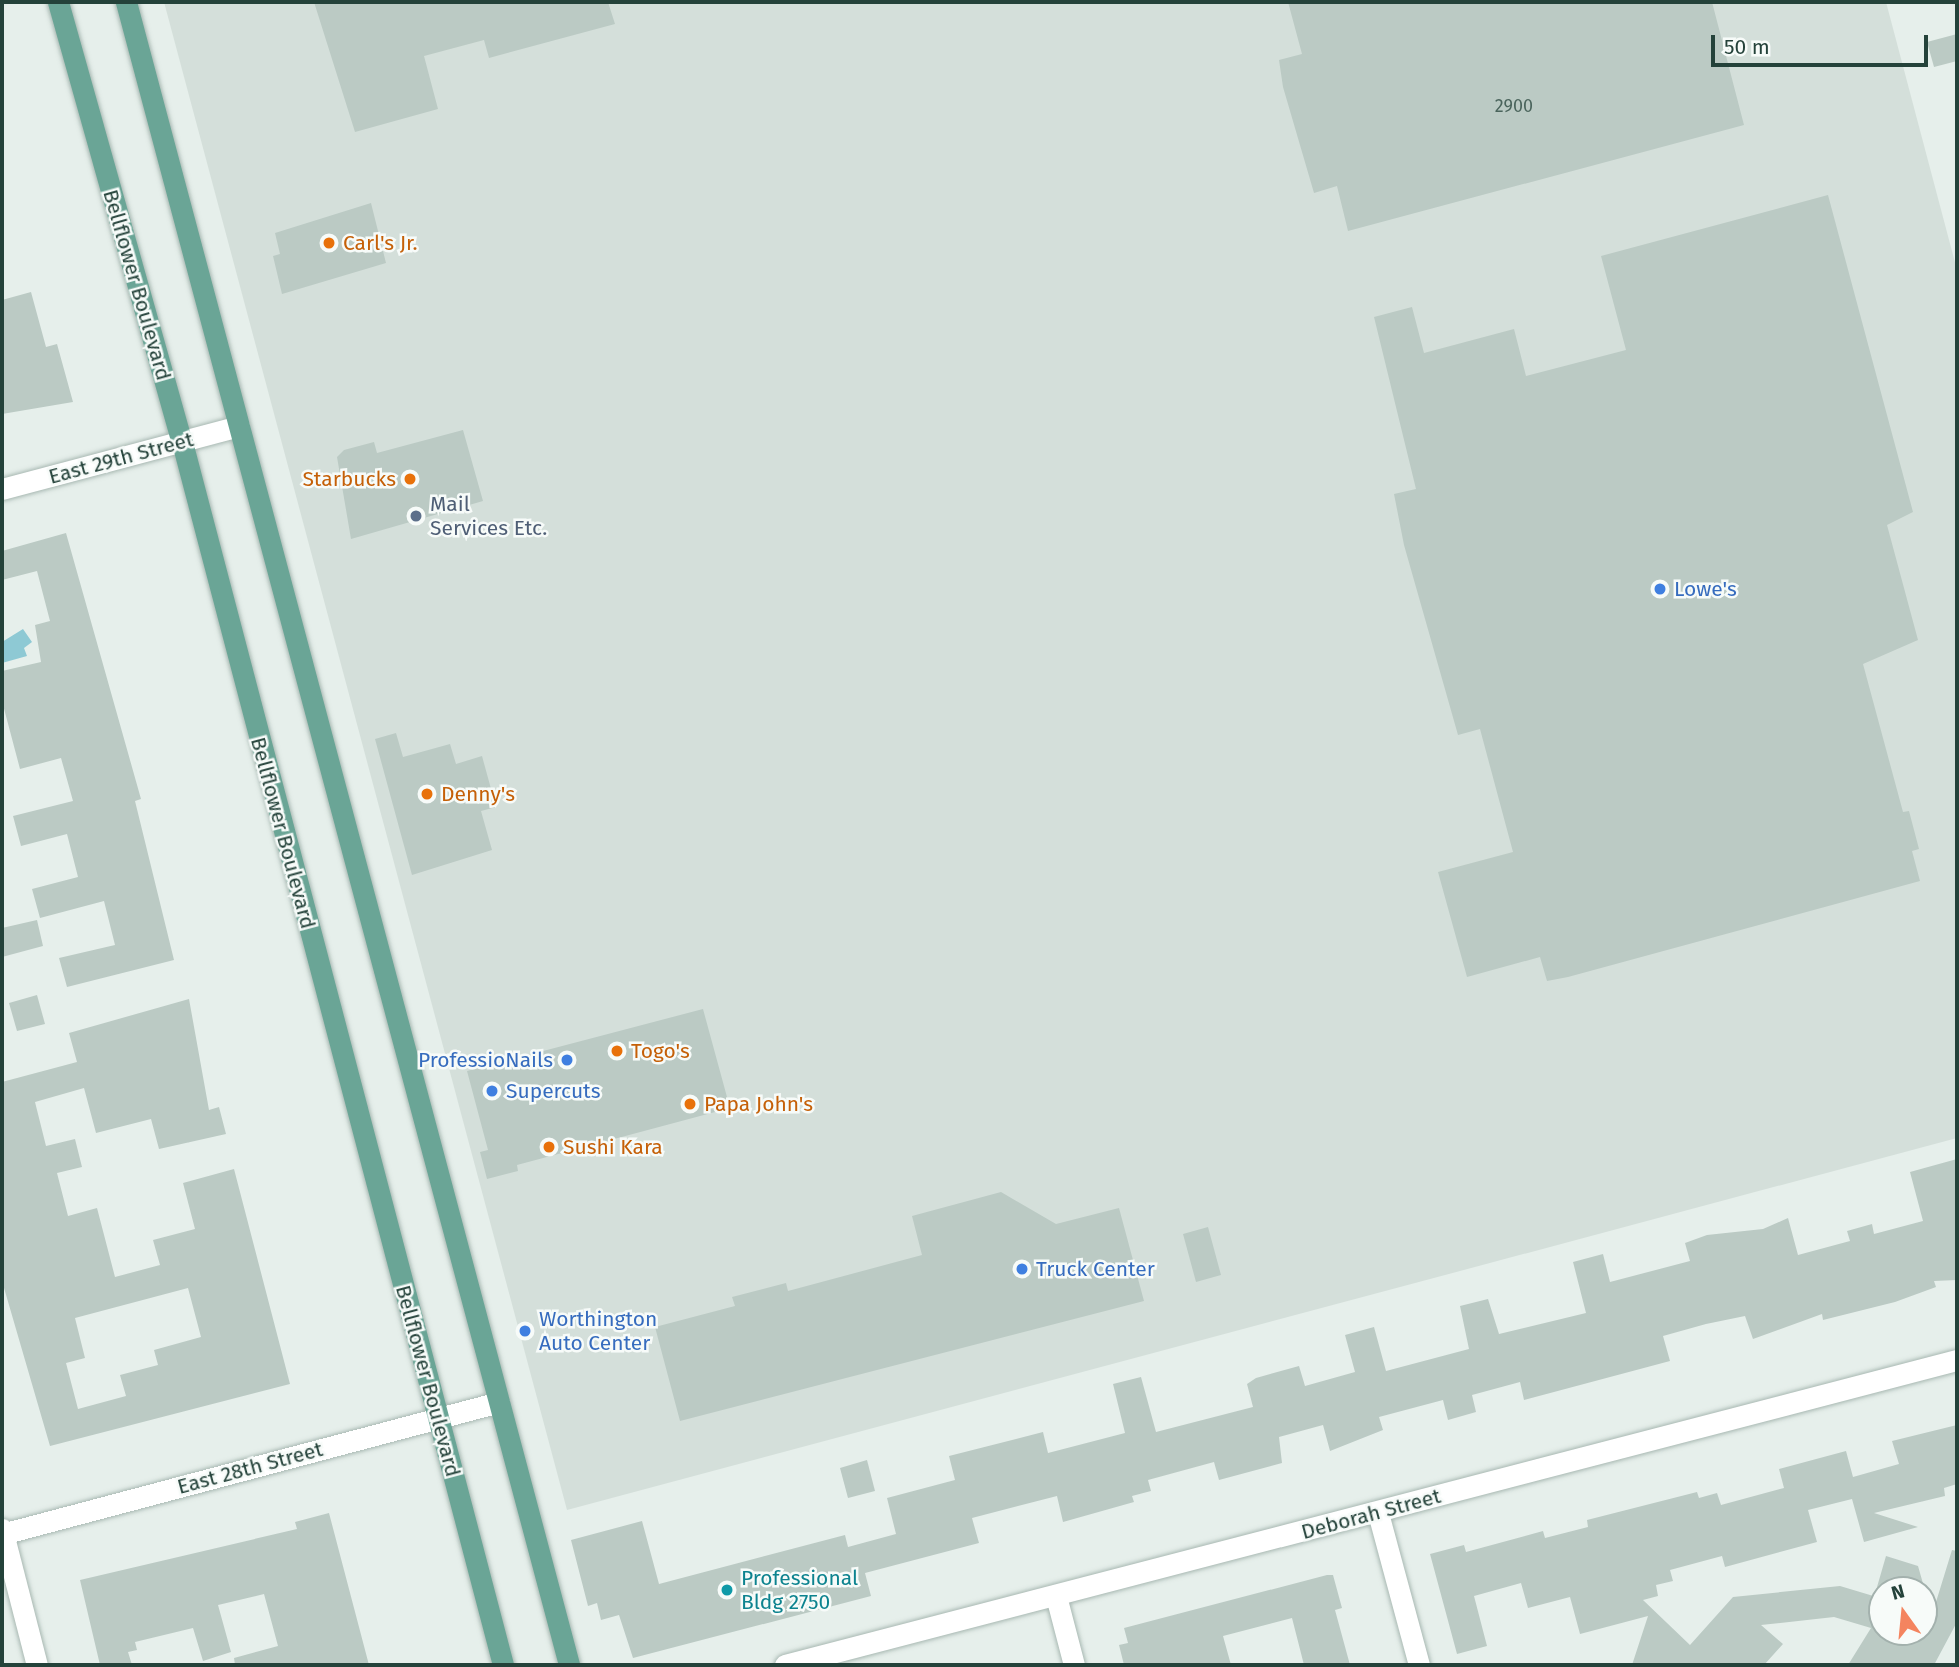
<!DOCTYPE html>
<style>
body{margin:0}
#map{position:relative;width:1959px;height:1667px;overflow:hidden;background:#e6efeb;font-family:"Fira Sans",sans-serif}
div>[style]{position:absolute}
.built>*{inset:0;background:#d4dfda}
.water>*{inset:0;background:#8ec9d4}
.building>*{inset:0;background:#bbcac4}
.roads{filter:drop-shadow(0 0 2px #a8b8b2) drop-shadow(0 0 2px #a8b8b2)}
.minor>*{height:21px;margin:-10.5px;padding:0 10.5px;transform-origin:10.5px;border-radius:10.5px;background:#fff}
.major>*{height:21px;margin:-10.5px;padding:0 10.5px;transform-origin:10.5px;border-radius:10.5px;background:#6aa596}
.dots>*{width:19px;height:19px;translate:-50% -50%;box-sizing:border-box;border:4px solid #f7fbf9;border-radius:50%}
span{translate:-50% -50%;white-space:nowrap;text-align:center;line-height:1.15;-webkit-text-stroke:5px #f7fbf9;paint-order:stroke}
.number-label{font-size:18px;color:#4a645c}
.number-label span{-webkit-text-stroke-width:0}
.food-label{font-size:21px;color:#c56008}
.left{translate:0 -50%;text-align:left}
.right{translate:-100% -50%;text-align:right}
.street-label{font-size:21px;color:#24423a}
.service-label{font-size:21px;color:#4e5e75}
.shop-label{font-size:21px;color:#366cbe}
.culture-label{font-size:21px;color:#0d838f}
.frame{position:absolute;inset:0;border:4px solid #24423a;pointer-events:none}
.north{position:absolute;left:1868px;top:1576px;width:70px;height:70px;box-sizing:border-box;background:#f7fbf9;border:2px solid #a3b1ad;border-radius:50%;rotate:345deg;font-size:19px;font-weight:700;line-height:28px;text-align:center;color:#24423a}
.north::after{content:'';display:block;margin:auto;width:24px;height:32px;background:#f4845f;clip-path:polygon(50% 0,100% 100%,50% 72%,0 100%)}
.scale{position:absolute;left:1711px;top:35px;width:217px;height:32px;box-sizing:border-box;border:4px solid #24423a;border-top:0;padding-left:9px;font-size:21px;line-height:24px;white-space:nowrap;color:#24423a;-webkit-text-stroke:5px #f7fbf9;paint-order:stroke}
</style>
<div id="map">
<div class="built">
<div style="clip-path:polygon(164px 2px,1886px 2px,1957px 270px,1957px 1138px,567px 1510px)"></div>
</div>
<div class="water">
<div style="clip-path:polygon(23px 629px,32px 642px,24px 648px,27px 656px,2px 663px,2px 642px)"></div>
</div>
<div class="building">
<div style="clip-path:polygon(314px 2px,608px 2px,615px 24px,489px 58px,484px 40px,424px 56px,438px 109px,355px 132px)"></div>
<div style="clip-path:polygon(1288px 2px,1712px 2px,1744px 125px,1348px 231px,1337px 186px,1314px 193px,1283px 87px,1279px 60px,1302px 54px)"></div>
<div style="clip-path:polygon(1957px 34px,1957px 61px,1934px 67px,1927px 42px)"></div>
<div style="clip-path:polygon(1828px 195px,1913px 512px,1887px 525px,1918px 640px,1863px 664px,1903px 812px,1909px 811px,1919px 849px,1912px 851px,1920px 881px,1568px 977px,1547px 981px,1540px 957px,1467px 977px,1438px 872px,1513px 852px,1480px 729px,1458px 735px,1404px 545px,1394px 494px,1416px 489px,1374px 317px,1412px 307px,1424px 353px,1514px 329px,1526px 376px,1626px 350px,1601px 256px)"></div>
<div style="clip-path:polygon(371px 203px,386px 263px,282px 294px,273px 256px,280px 254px,275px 233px)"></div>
<div style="clip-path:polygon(31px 292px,46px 347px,57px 344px,73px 402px,2px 414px,2px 300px)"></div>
<div style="clip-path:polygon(463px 430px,483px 501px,351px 539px,337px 457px,344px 450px,374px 442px,377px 453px)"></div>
<div style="clip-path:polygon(66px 533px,141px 799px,135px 801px,174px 960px,67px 987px,59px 958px,115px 945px,104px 901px,40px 918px,32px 889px,78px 877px,67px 834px,21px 846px,13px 816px,73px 801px,61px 758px,20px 769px,2px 701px,2px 671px,41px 662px,35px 625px,50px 621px,37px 571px,2px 580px,2px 551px)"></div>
<div style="clip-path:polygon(396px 733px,403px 757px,450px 744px,456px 764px,482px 756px,496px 807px,481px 811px,492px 850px,412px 875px,375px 739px)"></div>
<div style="clip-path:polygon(37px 920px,43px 946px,2px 957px,2px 928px)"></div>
<div style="clip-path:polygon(37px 995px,45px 1024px,17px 1031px,9px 1003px)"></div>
<div style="clip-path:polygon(evenodd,189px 999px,209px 1110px,219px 1107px,226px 1134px,159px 1149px,151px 1119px,96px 1133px,84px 1088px,35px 1102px,46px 1146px,75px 1139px,82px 1167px,57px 1173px,68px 1216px,97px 1208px,115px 1277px,160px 1265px,153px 1240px,195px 1229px,183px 1183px,234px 1169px,290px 1384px,50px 1446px,2px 1281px,2px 1082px,77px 1062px,69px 1033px,189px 999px,188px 1288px,201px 1337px,154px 1350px,158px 1365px,120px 1375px,126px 1396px,78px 1409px,66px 1363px,85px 1358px,75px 1318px,188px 1288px)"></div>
<div style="clip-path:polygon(703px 1009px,730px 1108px,517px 1165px,518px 1171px,487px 1179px,480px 1152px,488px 1150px,467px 1071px)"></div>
<div style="clip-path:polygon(1957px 1159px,1957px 1280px,1934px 1281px,1936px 1287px,1895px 1302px,1823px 1320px,1822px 1314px,1753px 1339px,1745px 1316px,1706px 1324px,1663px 1336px,1670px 1361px,1524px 1400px,1520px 1382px,1472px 1395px,1476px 1412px,1448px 1420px,1443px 1400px,1379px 1417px,1383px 1430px,1330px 1451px,1323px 1425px,1279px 1437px,1282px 1463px,1219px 1480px,1214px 1462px,1148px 1480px,1151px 1491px,1132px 1496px,1134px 1502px,1063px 1522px,1057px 1496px,972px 1518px,979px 1543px,865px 1573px,871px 1596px,633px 1658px,619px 1615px,601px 1620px,597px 1603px,588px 1606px,571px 1540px,642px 1521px,659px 1584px,845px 1535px,848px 1547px,896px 1534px,887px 1498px,955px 1480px,949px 1456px,1043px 1432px,1048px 1453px,1125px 1433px,1113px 1384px,1141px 1377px,1156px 1432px,1253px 1407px,1247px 1384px,1256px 1378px,1299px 1366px,1305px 1386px,1355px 1372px,1345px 1335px,1374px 1327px,1386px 1371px,1469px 1349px,1460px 1306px,1488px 1299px,1499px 1334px,1586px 1313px,1573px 1262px,1603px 1254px,1610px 1282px,1690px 1261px,1685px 1243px,1707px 1235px,1763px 1229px,1788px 1218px,1798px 1255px,1850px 1241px,1847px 1231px,1872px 1224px,1874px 1234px,1923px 1221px,1910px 1172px)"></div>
<div style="clip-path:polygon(1001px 1192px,1056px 1224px,1119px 1208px,1144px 1301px,680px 1421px,655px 1327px,735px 1306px,732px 1297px,786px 1283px,788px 1291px,922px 1255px,912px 1216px)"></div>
<div style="clip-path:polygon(1208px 1227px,1221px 1275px,1196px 1282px,1183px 1234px)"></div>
<div style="clip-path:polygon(evenodd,1957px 1425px,1957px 1484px,1944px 1488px,1945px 1496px,1874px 1513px,1918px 1527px,1864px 1542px,1852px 1499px,1808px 1510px,1817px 1542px,1725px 1567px,1722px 1556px,1670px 1570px,1673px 1581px,1656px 1585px,1658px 1596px,1643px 1600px,1690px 1645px,1733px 1597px,1840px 1586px,1880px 1598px,1877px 1587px,1886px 1556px,1918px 1566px,1932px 1615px,1952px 1550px,1957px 1551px,1957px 1622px,1934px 1665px,1848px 1665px,1871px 1628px,1834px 1617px,1761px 1625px,1783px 1644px,1764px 1665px,1632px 1665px,1648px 1616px,1580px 1634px,1570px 1597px,1528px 1608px,1521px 1583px,1474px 1596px,1487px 1646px,1457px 1654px,1430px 1554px,1464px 1545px,1466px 1552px,1543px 1531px,1545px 1538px,1588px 1527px,1587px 1520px,1697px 1492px,1699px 1498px,1717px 1493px,1721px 1505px,1784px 1488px,1779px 1469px,1846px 1451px,1853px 1477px,1899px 1464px,1892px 1441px,1957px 1425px,1882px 1590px,1924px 1590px,1924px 1632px,1882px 1632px,1882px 1590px)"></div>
<div style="clip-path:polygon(867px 1460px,875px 1491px,848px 1498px,840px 1468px)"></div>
<div style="clip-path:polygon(329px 1513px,369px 1665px,235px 1665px,234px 1658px,278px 1646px,264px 1594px,218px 1605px,231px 1652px,203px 1661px,193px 1628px,135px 1642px,137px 1650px,128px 1652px,132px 1665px,100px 1665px,80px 1580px,297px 1529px,295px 1522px)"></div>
<div style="clip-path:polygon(1327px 1575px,1333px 1575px,1342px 1608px,1335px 1610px,1350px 1665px,1304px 1665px,1292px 1618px,1223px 1636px,1231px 1665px,1124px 1665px,1119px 1645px,1128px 1643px,1124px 1628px)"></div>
</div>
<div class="roads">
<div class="minor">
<div style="left:2px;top:489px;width:245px;rotate:-14.9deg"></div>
<div style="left:1378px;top:1513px;width:157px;rotate:74.9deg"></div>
<div style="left:2px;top:1529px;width:140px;rotate:75.6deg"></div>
<div style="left:2px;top:1534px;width:514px;rotate:-14.87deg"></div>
<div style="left:1056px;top:1596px;width:71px;rotate:75.4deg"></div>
<div style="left:785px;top:1665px;width:1211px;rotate:-14.59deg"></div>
</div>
<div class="major">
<div style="left:58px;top:2px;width:457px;rotate:74.3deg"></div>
<div style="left:182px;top:442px;width:1264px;rotate:75.29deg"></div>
<div style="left:126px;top:2px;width:1721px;rotate:75.08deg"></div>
</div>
</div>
<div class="dots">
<div style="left:329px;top:243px;background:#e8710a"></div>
<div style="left:410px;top:479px;background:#e8710a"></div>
<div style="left:416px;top:516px;background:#5c6f8a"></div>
<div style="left:1660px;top:589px;background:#3f7fe0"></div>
<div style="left:427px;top:794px;background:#e8710a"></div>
<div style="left:617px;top:1051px;background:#e8710a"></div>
<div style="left:567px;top:1060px;background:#3f7fe0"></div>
<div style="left:492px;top:1091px;background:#3f7fe0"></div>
<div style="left:690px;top:1104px;background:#e8710a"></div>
<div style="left:549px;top:1147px;background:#e8710a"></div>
<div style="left:1022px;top:1269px;background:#3f7fe0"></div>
<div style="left:525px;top:1331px;background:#3f7fe0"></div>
<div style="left:727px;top:1590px;background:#0f9aa8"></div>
</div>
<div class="number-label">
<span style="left:1514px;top:106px">2900</span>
</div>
<div class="food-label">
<span class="left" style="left:343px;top:243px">Carl's Jr.</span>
<span class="right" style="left:396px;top:479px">Starbucks</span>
<span class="left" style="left:441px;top:794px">Denny's</span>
<span class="left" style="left:631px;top:1051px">Togo's</span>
<span class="left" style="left:704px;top:1104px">Papa John's</span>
<span class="left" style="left:563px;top:1147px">Sushi Kara</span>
</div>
<div class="street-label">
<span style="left:137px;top:285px;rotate:74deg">Bellflower Boulevard</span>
<span style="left:121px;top:458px;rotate:-15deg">East 29th Street</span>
<span style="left:283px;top:833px;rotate:75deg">Bellflower Boulevard</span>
<span style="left:428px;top:1381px;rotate:75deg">Bellflower Boulevard</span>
<span style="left:250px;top:1468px;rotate:-15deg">East 28th Street</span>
<span style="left:1371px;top:1514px;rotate:-15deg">Deborah Street</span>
</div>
<div class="service-label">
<span class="left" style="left:430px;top:516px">Mail<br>Services Etc.</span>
</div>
<div class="shop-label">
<span class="left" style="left:1674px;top:589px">Lowe's</span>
<span class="right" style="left:553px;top:1060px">ProfessioNails</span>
<span class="left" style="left:506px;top:1091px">Supercuts</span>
<span class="left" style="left:1036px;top:1269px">Truck Center</span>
<span class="left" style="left:539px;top:1331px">Worthington<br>Auto Center</span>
</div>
<div class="culture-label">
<span class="left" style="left:741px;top:1590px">Professional<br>Bldg 2750</span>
</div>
<div class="frame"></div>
<div class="north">N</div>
<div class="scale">50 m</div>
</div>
